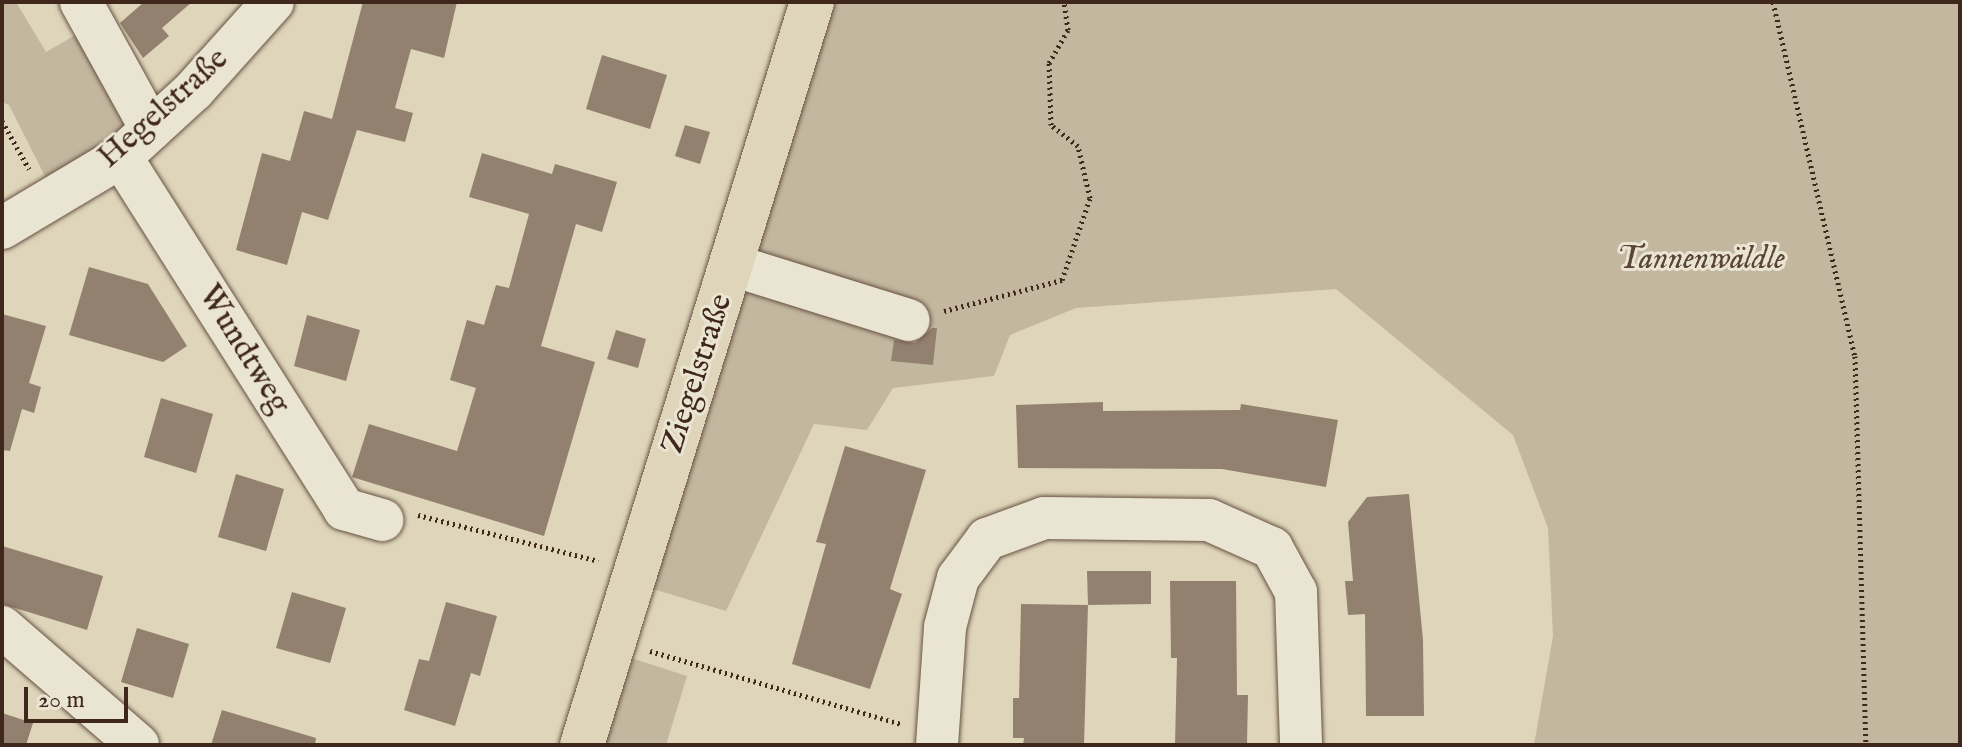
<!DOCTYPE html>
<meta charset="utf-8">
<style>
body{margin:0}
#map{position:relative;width:1962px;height:747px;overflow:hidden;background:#ded5ba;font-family:"IM FELL English",serif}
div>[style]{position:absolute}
.green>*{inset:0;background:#c3b79f}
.building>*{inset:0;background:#92816e}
.path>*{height:5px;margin-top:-2.5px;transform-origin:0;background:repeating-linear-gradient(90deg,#40271b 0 2px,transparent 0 6px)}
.roads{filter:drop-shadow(0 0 2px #685243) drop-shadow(0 0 2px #685243)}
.minor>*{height:42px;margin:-21px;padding:0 21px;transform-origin:21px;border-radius:21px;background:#eae4d2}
.major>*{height:44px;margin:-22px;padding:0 22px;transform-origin:22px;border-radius:22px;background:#ded5ba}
span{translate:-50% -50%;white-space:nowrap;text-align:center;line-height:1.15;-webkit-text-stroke:6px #eae4d2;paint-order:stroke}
.street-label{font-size:32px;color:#40271b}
.park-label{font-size:32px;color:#5a4435;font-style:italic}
.frame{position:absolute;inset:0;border:4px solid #40271b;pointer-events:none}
.scale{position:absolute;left:24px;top:687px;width:104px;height:36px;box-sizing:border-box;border:4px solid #40271b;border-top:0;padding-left:10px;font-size:24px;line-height:28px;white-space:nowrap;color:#40271b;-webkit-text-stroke:6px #eae4d2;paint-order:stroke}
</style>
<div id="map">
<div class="green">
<div style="clip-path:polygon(2px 2px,16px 2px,46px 52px,84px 30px,140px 125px,51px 188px,9px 105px,2px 102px)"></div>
<div style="clip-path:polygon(830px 2px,1960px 2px,1960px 745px,1534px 745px,1553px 636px,1548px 528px,1513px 435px,1336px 289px,1076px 308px,1010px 335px,994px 376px,893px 388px,867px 430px,814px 424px,726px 611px,653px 589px)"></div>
<div style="clip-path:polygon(625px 656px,687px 676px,666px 745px,597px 745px)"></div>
</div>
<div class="building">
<div style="clip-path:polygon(144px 2px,192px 2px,162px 28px,169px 36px,143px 58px,120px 23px)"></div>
<div style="clip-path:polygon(363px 2px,457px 2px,444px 58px,411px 49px,395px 108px,413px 113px,405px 142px,357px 130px,328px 220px,302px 212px,287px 265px,236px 250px,262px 153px,290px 161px,304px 111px,332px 119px)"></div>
<div style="clip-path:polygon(602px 55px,667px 75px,650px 129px,586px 109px)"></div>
<div style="clip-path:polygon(685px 125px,710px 132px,700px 164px,675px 156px)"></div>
<div style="clip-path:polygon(482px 153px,552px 174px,555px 164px,617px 182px,602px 232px,576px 224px,541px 346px,595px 362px,544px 536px,352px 477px,369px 424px,457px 451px,476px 388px,450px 380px,467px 320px,484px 325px,496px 285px,509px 288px,529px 214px,469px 197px)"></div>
<div style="clip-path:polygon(89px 267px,148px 284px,187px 346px,163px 362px,69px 335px)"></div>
<div style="clip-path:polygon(2px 314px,46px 326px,29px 383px,41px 387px,34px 413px,22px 409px,10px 451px,2px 450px)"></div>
<div style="clip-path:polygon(307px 315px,360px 330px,346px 381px,294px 366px)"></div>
<div style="clip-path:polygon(932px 328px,937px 328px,933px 365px,891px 361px,894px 340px,915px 343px)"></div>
<div style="clip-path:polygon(616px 330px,646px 339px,638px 368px,607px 359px)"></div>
<div style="clip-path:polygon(161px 398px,213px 414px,196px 473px,144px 457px)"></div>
<div style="clip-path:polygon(1103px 402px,1103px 411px,1240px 410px,1241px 404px,1338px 420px,1326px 487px,1222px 469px,1018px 468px,1016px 405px)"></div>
<div style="clip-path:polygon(845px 446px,926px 470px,890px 589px,902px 594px,870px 689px,792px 664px,826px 544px,816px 542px)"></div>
<div style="clip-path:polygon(236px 474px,284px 489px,266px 551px,218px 537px)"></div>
<div style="clip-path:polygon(1409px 494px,1423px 640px,1424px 716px,1366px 716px,1365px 614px,1348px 615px,1345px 581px,1353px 581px,1348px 522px,1367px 497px)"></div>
<div style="clip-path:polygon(2px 546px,103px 576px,87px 630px,2px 604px)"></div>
<div style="clip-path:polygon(1087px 571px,1151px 571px,1151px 604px,1088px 605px)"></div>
<div style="clip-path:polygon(1170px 581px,1236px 581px,1237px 695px,1248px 695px,1247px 745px,1175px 745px,1177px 658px,1171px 658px)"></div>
<div style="clip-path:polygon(292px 592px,346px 608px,330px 663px,276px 648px)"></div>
<div style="clip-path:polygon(446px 602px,497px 616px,480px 676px,471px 673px,455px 726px,404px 710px,419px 659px,429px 661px)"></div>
<div style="clip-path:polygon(1021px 604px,1088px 605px,1084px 745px,1023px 745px,1024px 738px,1013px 738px,1013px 698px,1019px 698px)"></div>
<div style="clip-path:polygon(137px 628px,189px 644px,173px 698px,121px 682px)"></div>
<div style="clip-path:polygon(222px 710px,316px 738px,315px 745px,211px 745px)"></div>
<div style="clip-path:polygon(2px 713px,33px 723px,26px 745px,2px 745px)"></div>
</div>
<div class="path">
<div style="left:1773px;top:2px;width:363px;rotate:77deg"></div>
<div style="left:1855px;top:356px;width:389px;rotate:88.4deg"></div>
<div style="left:2px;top:121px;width:55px;rotate:60.6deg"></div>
<div style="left:944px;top:311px;width:122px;rotate:-14.7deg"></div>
<div style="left:1062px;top:280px;width:87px;rotate:-71.1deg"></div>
<div style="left:1090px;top:198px;width:53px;rotate:-103deg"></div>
<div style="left:1078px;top:146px;width:34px;rotate:-142deg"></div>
<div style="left:1051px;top:125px;width:62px;rotate:-91.8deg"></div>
<div style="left:1049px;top:63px;width:38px;rotate:-60deg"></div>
<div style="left:1068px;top:30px;width:28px;rotate:-98deg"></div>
<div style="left:418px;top:515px;width:186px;rotate:14.3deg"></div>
<div style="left:650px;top:651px;width:262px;rotate:16.2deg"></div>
</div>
<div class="roads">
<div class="minor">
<div style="left:81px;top:2px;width:145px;rotate:61.1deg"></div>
<div style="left:121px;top:157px;width:417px;rotate:57.6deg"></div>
<div style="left:344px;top:509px;width:40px;rotate:16deg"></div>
<div style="left:2px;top:228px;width:139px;rotate:-30.8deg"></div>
<div style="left:121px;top:157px;width:99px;rotate:-42.5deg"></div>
<div style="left:194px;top:90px;width:118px;rotate:-48.1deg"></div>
<div style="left:732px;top:265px;width:185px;rotate:17.3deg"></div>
<div style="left:2px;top:627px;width:180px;rotate:40.9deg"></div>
<div style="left:937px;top:745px;width:118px;rotate:-86.1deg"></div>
<div style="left:945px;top:627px;width:51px;rotate:-75.1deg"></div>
<div style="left:958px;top:578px;width:49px;rotate:-53.4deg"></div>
<div style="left:987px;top:539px;width:61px;rotate:-20.2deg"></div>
<div style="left:1044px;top:518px;width:165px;rotate:0.7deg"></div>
<div style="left:1209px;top:520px;width:69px;rotate:24deg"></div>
<div style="left:1272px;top:548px;width:50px;rotate:61.4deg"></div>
<div style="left:1296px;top:592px;width:153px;rotate:88.1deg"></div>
</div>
<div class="major">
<div style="left:582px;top:745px;width:778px;rotate:-72.8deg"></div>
</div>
</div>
<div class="street-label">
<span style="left:164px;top:109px;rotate:-42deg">Hegelstraße</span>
<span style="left:243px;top:350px;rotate:58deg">Wundtweg</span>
<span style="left:698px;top:374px;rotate:-72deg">Ziegelstraße</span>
</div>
<div class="park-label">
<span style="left:1701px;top:260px">Tannenwäldle</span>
</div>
<div class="frame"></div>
<div class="scale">20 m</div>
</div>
